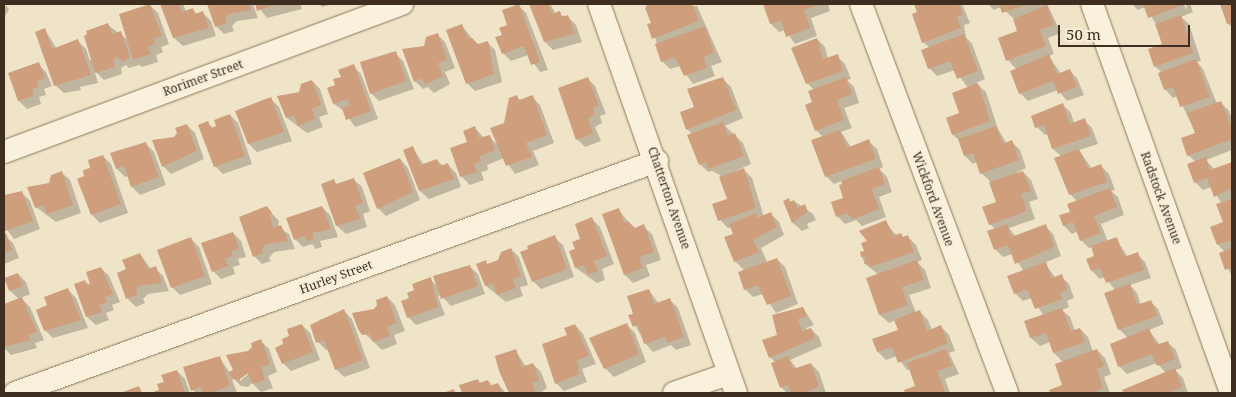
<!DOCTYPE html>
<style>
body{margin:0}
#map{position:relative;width:1236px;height:397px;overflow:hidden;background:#f0e4c8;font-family:"Noto Serif",serif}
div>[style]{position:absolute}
.shadow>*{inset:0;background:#0003}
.building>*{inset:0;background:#cf9f7d}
.roads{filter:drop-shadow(0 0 1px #8d765c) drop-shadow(0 0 1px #8d765c)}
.minor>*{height:22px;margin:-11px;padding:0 11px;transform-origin:11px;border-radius:11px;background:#faf1dc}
span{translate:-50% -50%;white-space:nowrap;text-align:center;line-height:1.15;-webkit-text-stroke:5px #f7eed8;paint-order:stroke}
.street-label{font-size:12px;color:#3d2e20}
.frame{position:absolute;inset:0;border:5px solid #3d2e20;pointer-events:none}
.scale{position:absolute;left:1058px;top:25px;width:132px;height:22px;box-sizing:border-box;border:2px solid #3d2e20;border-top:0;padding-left:6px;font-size:15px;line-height:18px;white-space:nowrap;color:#3d2e20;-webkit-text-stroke:4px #f7eed8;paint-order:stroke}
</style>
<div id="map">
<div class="shadow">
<div style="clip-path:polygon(4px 4px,9px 9px,4px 18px)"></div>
<div style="clip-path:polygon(162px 4px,183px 4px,186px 11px,192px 9px,198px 15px,203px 13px,211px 21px,216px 36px,183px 46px,174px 38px)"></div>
<div style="clip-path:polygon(208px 4px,253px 4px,258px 18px,237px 21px,232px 26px,234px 31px,224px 34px,216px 26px)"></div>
<div style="clip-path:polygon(256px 4px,300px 4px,302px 9px,267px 18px)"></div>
<div style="clip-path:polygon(319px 4px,333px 4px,322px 7px)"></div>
<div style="clip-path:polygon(550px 4px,556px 14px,568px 17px,576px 25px,582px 42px,553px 50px,545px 42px,530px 5px)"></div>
<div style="clip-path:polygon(650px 4px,697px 6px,722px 62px,711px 66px,715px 76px,693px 84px,680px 66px,670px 69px,662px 61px,647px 9px,651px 7px)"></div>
<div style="clip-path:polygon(764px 4px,828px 4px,830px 11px,811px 18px,817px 36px,795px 44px,785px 30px,779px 32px,771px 24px)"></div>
<div style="clip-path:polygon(915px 4px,962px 4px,970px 23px,964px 25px,966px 37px,972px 44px,985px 79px,976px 83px,986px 92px,998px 129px,1007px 144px,1012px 142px,1020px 150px,1026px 168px,1008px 177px,1023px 172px,1031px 180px,1038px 199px,1029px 202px,1035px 219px,1009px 228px,1016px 237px,1045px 226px,1053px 234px,1061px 256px,1044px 263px,1056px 278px,1061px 276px,1069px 284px,1074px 298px,1067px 301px,1069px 307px,1062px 310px,1070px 317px,1075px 331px,1080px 329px,1088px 337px,1093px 352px,1097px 350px,1105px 358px,1111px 374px,1104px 377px,1110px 393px,1051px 393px,1050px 391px,1064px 386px,1063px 362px,1054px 353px,1050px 342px,1040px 346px,1031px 338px,1026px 322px,1044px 316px,1032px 298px,1023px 301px,1015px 293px,1024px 272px,1013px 254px,1003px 257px,995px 249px,995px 229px,990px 224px,998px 203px,990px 181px,981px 173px,977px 162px,973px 164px,965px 156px,960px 141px,953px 135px,968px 88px,955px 70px,937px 76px,929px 68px,930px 48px,923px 42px)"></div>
<div style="clip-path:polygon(988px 4px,1047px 4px,1061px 33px,1048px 38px,1054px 54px,1049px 56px,1061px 74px,1069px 70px,1077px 78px,1084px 95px,1067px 101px,1058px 90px,1028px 101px,1020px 93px,1017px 70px,1008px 60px,1018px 32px,1014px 19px,1001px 7px,994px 10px)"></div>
<div style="clip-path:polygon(1132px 4px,1184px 4px,1186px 10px,1187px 4px,1190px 4px,1193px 12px,1181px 17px,1189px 24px,1201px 61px,1197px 62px,1203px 69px,1217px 104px,1221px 103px,1229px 111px,1232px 119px,1232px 150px,1206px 160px,1215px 170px,1232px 163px,1232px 276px,1220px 254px,1225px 252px,1218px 245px,1224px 223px,1222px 204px,1211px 187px,1203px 190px,1195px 182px,1196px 162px,1188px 155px,1196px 134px,1178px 96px,1173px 98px,1165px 89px,1162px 73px,1155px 66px,1163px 45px,1156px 24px,1145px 7px,1138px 10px)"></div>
<div style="clip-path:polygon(1221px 4px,1232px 4px,1232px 27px,1228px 24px)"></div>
<div style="clip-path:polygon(150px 5px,158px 13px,169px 44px,161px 47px,163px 52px,156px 55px,158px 62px,142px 67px,139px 65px,129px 68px,126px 65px,121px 68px,122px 74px,104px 80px,94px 70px,98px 83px,80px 87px,81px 90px,64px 93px,55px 85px,45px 30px,57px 49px,78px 41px,86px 49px,90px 61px,108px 25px,128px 40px)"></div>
<div style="clip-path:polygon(518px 5px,526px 13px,548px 70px,540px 72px,528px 55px,511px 61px,503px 53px,503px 35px)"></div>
<div style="clip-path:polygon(462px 26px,478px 46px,487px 42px,495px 50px,502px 82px,475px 91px,467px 83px)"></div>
<div style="clip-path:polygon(437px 34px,445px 42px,455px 68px,445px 72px,450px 84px,434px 93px,428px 87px,423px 89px,415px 81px,404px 50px,425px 47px)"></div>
<div style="clip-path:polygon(817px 39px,825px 47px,828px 59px,837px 56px,845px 64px,851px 79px,847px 80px,854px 87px,859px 103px,844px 108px,852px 128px,841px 132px,851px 147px,868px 141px,877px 149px,883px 167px,879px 169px,887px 177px,892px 192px,879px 197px,886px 217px,862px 226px,856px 220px,845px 224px,837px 216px,845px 199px,843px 185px,842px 181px,834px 184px,826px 176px,823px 137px,816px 130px,814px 90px,807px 83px)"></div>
<div style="clip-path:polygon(395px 53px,403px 61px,414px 89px,379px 101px,371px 93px)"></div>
<div style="clip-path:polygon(38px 64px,46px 72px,52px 86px,44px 89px,46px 95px,39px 97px,41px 104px,27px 109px,19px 101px,10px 74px)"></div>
<div style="clip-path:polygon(353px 66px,361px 74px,378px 119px,355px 127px,344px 111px,334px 104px,328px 88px,336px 86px)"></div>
<div style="clip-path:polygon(587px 78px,595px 86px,606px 114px,600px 116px,602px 123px,595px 127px,601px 141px,585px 147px,577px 139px)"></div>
<div style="clip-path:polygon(723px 79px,731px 87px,743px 118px,725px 126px,743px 143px,751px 164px,722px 177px,744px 170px,752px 178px,764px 217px,771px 214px,779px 222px,784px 235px,761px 248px,767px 262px,777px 259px,785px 267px,798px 304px,776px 313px,763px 294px,753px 297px,745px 289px,745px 271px,735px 261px,735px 234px,732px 227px,728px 228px,720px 220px,728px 199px,720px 175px,712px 171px,708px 172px,700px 164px,693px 135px,687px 129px,695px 108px)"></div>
<div style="clip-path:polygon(312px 81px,320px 89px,328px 114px,319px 117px,323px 127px,307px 133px,287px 118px,279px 97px,300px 93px)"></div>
<div style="clip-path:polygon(516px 96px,521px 101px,532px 97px,540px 105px,554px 143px,533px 151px,539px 165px,515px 174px,504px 158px,487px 165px,488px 170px,481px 172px,484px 180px,470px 185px,462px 177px,452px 149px,469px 143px,475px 128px,484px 138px,489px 137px,499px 146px)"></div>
<div style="clip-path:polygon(271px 99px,279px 107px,292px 141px,257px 152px,249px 144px,237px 112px)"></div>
<div style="clip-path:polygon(1063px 105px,1071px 113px,1074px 123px,1084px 120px,1092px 128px,1098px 144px,1079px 150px,1092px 169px,1101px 166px,1109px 174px,1115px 190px,1111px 191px,1118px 197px,1124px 215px,1101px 224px,1108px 242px,1116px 239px,1128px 257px,1137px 254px,1145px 262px,1151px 278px,1130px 285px,1137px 293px,1141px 305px,1150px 301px,1158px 309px,1164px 324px,1149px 330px,1160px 345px,1167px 342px,1176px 350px,1182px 368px,1175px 370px,1183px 378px,1188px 393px,1125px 393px,1124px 390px,1166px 373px,1157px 363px,1127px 374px,1119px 366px,1128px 338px,1119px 329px,1115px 290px,1105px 277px,1100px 279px,1092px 271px,1096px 257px,1093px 247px,1089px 248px,1081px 240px,1078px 231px,1072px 234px,1064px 226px,1060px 216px,1071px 212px,1077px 201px,1070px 194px,1062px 157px,1053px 149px,1048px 134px,1045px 135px,1037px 127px)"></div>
<div style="clip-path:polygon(230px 115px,238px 123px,252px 164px,223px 174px,215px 166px,208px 123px,213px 128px)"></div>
<div style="clip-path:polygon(187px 125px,195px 133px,204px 159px,171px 174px,163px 166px,174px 138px)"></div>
<div style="clip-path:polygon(146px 144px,154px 152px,166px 185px,140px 195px,132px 187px,128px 176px,125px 177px,117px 169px,111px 153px)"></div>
<div style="clip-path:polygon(413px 148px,424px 165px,437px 160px,443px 166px,448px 165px,456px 173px,461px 187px,429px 199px,420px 191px,405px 151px)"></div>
<div style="clip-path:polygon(103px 156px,111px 164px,128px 213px,100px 223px,92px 215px,78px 179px,86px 176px)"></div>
<div style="clip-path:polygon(400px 159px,408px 168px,420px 200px,386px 216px,378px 208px)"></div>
<div style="clip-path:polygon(61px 172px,70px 180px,81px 213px,56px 222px,36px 207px,50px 184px)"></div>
<div style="clip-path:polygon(353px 179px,362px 187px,370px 211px,363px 214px,367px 227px,346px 234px,337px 226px,322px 184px,333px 181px,338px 185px)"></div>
<div style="clip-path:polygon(22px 193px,30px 201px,40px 229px,14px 239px,4px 226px,4px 197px)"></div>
<div style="clip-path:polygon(794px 201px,813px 214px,816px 220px,807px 224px,809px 228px,802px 231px,793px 223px,785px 202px)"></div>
<div style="clip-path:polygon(266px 207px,279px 221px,278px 227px,289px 234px,295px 249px,274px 252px,269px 258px,271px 261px,262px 264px,254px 256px)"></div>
<div style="clip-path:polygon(322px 207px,330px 215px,338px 237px,320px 241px,322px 247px,316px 249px,312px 244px,303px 247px,295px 239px)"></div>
<div style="clip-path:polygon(618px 209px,634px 229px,643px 226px,652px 234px,661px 260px,646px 265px,650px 276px,633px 283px,625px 275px,603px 215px)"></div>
<div style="clip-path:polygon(592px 219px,600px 227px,614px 264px,602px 269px,605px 280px,597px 283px,576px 268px,576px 249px)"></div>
<div style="clip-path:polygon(885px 222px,897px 236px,908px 237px,916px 245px,922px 260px,917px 262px,925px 270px,931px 288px,909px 295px,916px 313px,920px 312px,928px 320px,932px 330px,941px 327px,949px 335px,955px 351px,949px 353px,959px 374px,945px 379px,950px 393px,906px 393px,905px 390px,917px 386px,911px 369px,907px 370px,897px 356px,886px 360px,878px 352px,874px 340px,899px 330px,896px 320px,889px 323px,880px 315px,868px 279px,879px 275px,865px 264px,862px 257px)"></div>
<div style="clip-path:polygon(233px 233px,241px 241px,246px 257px,238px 259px,240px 265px,233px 267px,235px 274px,221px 279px,213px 271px)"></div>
<div style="clip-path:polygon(4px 235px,13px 243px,19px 258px,4px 264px)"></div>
<div style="clip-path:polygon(554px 237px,563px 245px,574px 277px,541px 289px,533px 281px)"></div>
<div style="clip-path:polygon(191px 239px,199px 247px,212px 284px,180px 295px,172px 287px)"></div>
<div style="clip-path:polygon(511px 249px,519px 257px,528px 285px,520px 287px,523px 296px,506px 302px,486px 286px,485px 262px,489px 265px,499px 261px)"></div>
<div style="clip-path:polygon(140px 254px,151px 269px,155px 268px,163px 276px,169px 291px,148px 294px,143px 299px,145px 303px,136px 307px,128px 299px,118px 273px,127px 270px)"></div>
<div style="clip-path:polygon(469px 266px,478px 274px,485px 294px,451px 306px,441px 295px,438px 296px,445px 315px,416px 325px,408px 317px,411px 299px,430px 279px,438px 287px,454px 270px)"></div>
<div style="clip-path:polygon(101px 268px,109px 276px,120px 302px,112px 305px,114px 310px,106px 313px,109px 320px,96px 325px,87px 317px,76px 285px,85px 282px,91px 285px)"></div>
<div style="clip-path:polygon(18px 274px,26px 282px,30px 294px,21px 298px,30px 307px,44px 340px,35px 343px,37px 348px,11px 355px,4px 348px,4px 305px,19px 299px,10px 291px,6px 279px)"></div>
<div style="clip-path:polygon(68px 290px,76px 298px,88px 328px,53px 338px,45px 330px,49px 306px)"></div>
<div style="clip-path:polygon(649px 290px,659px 304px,670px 300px,678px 308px,691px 345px,676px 350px,671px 345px,653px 352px,645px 343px,630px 316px,634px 314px)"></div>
<div style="clip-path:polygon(387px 297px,395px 305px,405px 331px,394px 335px,397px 344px,382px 350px,359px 328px)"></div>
<div style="clip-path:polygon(803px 308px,814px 325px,806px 328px,807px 331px,811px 329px,819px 337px,822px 346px,790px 360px,797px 369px,811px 364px,819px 372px,826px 393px,787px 393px,781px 387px,775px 362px,770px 357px,778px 335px)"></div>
<div style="clip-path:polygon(344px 311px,352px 319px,370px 368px,344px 377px,336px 369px,329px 349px,326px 350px,318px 342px,319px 320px)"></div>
<div style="clip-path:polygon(302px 325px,310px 333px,320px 360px,291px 371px,283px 363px,285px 345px)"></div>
<div style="clip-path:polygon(575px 325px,583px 334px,596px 364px,582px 369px,587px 382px,564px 391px,556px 383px,568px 336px)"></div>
<div style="clip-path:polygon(627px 325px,635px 333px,646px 362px,614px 377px,606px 369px,591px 339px)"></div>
<div style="clip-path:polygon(evenodd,261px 341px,269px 349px,277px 372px,268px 376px,273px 388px,261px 392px,252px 383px,248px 387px,241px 386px,231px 376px,237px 393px,196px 393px,193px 390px,219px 357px,230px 373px,234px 371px,261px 341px,253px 370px,240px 381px,240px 378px,253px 370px)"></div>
<div style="clip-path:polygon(516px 351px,526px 367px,533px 364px,541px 372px,547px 388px,540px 393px,510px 393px,497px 357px)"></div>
<div style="clip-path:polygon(177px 371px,185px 379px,190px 393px,153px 393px,160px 390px)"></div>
<div style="clip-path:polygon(478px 380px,481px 384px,488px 381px,493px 386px,498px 384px,506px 393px,464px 393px,461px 386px)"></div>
</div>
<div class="building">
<div style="clip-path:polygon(150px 4px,162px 36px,154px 39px,155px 44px,148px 47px,151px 54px,133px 60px,119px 14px)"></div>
<div style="clip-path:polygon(160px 4px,179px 4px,182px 12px,193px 8px,195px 14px,203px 11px,209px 28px,173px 38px)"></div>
<div style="clip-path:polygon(207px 4px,249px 4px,251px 10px,229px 14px,225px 17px,227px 23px,215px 27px)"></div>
<div style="clip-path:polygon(255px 4px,276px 4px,257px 11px)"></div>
<div style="clip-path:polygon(519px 4px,540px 62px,531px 65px,524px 46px,502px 54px,495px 37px,502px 35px,499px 28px,507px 25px,502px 10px)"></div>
<div style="clip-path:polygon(529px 4px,548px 4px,552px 14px,560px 11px,562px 17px,568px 15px,575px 34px,544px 42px)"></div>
<div style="clip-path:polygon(648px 4px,692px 4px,699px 21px,652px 39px,647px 24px,651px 23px,645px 8px)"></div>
<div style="clip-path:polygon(763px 4px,821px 4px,804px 10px,810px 28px,786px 37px,781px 21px,770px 24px)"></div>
<div style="clip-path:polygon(914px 4px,959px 4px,963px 15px,957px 17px,961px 28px,922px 43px,912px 14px,917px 12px)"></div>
<div style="clip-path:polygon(999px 4px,1028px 4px,1002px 13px)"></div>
<div style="clip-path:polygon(1143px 4px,1186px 4px,1148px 18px)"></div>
<div style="clip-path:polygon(1220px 4px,1232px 4px,1232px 23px,1227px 24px)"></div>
<div style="clip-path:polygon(1047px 5px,1054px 25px,1040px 30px,1046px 46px,1006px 61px,998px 38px,1017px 31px,1013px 19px)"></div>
<div style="clip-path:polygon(1181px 15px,1193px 53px,1154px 67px,1148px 49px,1162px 44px,1155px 24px)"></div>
<div style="clip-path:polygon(108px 23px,112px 34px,121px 31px,130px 57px,123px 62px,118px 57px,113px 60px,115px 67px,95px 73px,84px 36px,87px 34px,86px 31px)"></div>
<div style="clip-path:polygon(462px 24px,468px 39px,472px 38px,478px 44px,488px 41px,494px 74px,466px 84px,446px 30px)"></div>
<div style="clip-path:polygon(705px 26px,714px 53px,704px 57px,707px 68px,684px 76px,675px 57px,661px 62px,655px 44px)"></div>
<div style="clip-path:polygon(45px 28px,52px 49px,78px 39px,91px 75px,54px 86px,35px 32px)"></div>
<div style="clip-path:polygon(438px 33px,447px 60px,438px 63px,443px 76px,425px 85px,422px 78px,414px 82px,402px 49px,424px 46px,426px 37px)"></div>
<div style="clip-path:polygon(964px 34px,978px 71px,957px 79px,950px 61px,928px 69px,921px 50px)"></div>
<div style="clip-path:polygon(817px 38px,823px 59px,838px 54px,843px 71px,806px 84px,791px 48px)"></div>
<div style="clip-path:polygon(396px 51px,406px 81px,370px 94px,360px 62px)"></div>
<div style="clip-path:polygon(1049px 54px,1057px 74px,1070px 69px,1077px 87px,1058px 94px,1053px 81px,1019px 94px,1010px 71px)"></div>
<div style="clip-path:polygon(1196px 59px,1210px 97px,1180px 107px,1173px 87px,1164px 90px,1158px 73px)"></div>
<div style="clip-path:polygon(39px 62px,45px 78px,37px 81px,39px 87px,32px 89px,34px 96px,18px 101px,8px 73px)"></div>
<div style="clip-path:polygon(354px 64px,371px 111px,346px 120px,342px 108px,350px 105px,348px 99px,333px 104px,327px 88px,335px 85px,333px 79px,341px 77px,338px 70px)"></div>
<div style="clip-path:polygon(588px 77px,599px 106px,593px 108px,595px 114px,588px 119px,593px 133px,576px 140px,558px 88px)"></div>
<div style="clip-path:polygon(723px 77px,736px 110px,686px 130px,680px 112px,694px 107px,687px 89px)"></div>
<div style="clip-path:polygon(846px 77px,852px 94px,837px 100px,844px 120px,815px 131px,805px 105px,812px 102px,808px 91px)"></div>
<div style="clip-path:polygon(312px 80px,321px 105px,312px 109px,315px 119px,298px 126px,294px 115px,286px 118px,277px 96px,299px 92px,301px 84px)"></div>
<div style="clip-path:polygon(978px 83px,990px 121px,952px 135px,946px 118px,959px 113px,952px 93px)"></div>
<div style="clip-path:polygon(517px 95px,519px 100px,533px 95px,547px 135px,526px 143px,532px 157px,506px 166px,490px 128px,504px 123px,509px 98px)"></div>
<div style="clip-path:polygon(271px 97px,284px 132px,248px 144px,235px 111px)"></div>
<div style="clip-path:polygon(1221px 101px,1232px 128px,1232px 139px,1187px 156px,1181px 138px,1195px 133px,1187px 113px)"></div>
<div style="clip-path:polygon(1063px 103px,1070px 124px,1085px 118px,1091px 136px,1052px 149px,1044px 125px,1035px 128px,1031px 116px)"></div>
<div style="clip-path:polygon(230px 114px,245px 156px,214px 167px,198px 125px,208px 121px,211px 128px,216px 126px,214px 120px)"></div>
<div style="clip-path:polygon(723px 122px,728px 136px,735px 133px,744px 156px,708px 169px,706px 162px,699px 165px,687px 135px)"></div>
<div style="clip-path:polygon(187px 124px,197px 151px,162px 167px,152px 140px,174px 137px,177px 133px,175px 128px)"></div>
<div style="clip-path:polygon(475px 126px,479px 138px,490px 135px,495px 150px,480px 156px,481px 162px,474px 164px,477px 172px,460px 177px,450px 148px,467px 142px,463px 131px)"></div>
<div style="clip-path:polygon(996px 126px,1003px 144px,1012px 140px,1019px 160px,980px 174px,973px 153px,964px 156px,958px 139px)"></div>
<div style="clip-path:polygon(840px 130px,847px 148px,869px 139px,876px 159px,825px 177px,811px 140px)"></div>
<div style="clip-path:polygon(146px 142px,159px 177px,131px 187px,124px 166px,116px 169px,110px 153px)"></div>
<div style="clip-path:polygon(413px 146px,420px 165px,437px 159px,440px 166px,448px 163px,454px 179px,419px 191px,403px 150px)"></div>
<div style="clip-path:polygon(1079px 149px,1088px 169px,1101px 164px,1107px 182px,1069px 195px,1054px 158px)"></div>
<div style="clip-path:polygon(103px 155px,121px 204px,91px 215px,77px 179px,84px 176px,83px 170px,90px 168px,88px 160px)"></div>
<div style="clip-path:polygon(1206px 157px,1210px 170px,1232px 162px,1232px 188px,1214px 197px,1207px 178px,1194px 183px,1187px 164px)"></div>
<div style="clip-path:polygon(400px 158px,413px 192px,377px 209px,363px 173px)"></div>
<div style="clip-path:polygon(879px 167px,885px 184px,872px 189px,879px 209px,853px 219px,847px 213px,836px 217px,831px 202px,843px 198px,839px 185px,842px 184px,841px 181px)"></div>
<div style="clip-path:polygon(744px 168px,756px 208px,718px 221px,712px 204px,727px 199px,719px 177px)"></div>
<div style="clip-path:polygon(62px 171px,73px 205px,47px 214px,43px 205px,35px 208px,27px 187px,49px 183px,51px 175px)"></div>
<div style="clip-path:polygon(1023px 171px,1031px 191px,1021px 194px,1027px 211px,989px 225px,982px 207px,996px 202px,989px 182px)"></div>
<div style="clip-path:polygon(354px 178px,363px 203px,355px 206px,360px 219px,336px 226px,321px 184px,334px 179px,336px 184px)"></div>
<div style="clip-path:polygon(1110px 188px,1117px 207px,1094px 216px,1101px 233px,1080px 241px,1073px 222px,1063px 226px,1059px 215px,1070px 212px,1067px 204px)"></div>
<div style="clip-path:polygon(22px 191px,33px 221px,5px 231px,4px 195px)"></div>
<div style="clip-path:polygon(789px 198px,790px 202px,794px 200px,797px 208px,805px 204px,808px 212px,792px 223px,783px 201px)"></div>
<div style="clip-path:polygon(1232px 199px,1232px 240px,1217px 245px,1210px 227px,1223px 222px,1216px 204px)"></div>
<div style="clip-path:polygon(267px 206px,272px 213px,270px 214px,273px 228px,281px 225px,288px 241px,266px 244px,262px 249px,263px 253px,253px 257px,239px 217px)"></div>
<div style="clip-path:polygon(322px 206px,331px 229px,312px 233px,314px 239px,307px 241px,305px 236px,294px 240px,286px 218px)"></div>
<div style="clip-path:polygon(619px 208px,624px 223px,628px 221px,635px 228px,644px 224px,654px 252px,639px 257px,643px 268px,624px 275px,602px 214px)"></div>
<div style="clip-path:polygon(771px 212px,777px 227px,753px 240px,759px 252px,734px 262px,724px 237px,733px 234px,729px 224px,756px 213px,757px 218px)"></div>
<div style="clip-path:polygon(592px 217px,607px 256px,594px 261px,598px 271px,588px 275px,584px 265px,575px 268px,569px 251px,575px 249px,572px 242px,580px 239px,575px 224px)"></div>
<div style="clip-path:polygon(886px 220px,895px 239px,895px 235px,901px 233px,903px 237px,908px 235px,914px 252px,870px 267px,868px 263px,864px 264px,866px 256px,861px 257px,860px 252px,864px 251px,861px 243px,867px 241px,859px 231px)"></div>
<div style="clip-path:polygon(1007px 224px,1011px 237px,1046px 224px,1054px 247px,1015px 264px,1008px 245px,994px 250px,987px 231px)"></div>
<div style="clip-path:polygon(233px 232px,239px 249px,231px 251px,233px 256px,225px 259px,228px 266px,212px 272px,201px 243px)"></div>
<div style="clip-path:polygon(6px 233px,12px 250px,4px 253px,4px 234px)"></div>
<div style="clip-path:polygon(555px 235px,567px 269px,532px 282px,520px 252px,528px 249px,527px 246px)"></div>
<div style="clip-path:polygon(191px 237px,205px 276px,171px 288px,157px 250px)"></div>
<div style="clip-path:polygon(1117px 237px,1124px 257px,1138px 252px,1144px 270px,1106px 283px,1100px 268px,1091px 271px,1086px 259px,1094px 256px,1091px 246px)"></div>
<div style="clip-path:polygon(511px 248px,521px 277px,513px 279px,516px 288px,497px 295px,493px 283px,485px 286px,476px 264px,486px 260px,487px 264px,498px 260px,501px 252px)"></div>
<div style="clip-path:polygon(1232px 248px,1232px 268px,1225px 270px,1219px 253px)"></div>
<div style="clip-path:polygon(140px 253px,148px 269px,156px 266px,162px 283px,139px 286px,136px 290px,138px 295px,126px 299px,117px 273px,126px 269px,122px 260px)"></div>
<div style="clip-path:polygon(777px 258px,791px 296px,767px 305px,758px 285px,744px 290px,738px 272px)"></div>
<div style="clip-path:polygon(917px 260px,924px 280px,902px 287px,908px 305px,879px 315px,866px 278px)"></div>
<div style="clip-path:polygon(1046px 262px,1052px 278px,1062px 274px,1067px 290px,1060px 292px,1062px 299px,1035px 309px,1027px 289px,1014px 294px,1007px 276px)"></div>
<div style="clip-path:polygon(470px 265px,478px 286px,441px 299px,433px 276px)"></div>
<div style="clip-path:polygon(101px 267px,113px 294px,105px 297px,107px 302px,99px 305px,102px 312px,86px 317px,74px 284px,85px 280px,87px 285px,90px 284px,86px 272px)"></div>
<div style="clip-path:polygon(18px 273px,23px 286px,9px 291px,4px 278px)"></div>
<div style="clip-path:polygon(431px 277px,438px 307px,407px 318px,401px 301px,409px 298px,407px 293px,414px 290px,412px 284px)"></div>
<div style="clip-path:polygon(1130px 284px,1137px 305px,1151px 300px,1157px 316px,1118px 330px,1104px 293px)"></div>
<div style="clip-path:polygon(68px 288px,81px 320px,44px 331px,36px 310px,47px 305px,44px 297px)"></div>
<div style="clip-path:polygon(649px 289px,654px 304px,670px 298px,684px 337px,667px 343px,665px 337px,644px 344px,638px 325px,633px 327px,628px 315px,633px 314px,627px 296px)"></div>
<div style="clip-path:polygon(387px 296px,397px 323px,387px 327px,390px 336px,373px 342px,369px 334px,362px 335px,358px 329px,352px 313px,374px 309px,377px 305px,376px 300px)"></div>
<div style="clip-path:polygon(22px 297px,37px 332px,28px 335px,30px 340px,4px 347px,4px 304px)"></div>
<div style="clip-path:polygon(803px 307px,807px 316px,798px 319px,802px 331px,811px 328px,815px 338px,769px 358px,762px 340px,777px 335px,772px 315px)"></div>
<div style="clip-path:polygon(1062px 308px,1071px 331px,1080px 328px,1085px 342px,1053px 353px,1046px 333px,1030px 338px,1024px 321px)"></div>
<div style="clip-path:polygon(344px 309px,363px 360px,335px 370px,324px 340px,316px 343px,310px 325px)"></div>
<div style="clip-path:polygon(920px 310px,927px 331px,941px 325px,948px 343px,898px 363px,892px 347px,877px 352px,872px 339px,898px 330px,894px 320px)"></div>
<div style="clip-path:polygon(627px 323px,639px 354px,604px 369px,589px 338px)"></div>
<div style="clip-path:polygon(302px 324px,313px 352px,282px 364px,275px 348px,283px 344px,282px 339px,289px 336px,287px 329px)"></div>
<div style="clip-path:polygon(575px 324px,589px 356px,574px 361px,578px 362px,579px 374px,555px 384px,542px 344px,567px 335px,564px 328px)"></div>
<div style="clip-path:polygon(1149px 328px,1156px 345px,1168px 341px,1175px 359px,1157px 366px,1152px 354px,1118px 367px,1110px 344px)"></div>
<div style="clip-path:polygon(261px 339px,270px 364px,261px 367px,265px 380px,252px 384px,248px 373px,239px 380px,232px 379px,229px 372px,233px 370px,226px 355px,248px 351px,252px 347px,251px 343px)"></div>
<div style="clip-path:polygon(516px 349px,522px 367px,533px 363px,539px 380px,532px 383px,536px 393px,509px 393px,499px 371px,495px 356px)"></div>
<div style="clip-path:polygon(946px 349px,952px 366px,937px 371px,945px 392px,905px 393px,904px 390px,915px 386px,907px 363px)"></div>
<div style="clip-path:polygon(1097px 349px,1104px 366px,1097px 369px,1103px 388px,1093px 393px,1050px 393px,1049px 390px,1062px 385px,1055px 364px)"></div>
<div style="clip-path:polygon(220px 356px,230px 386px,210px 393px,203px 393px,201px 387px,191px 391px,183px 367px)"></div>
<div style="clip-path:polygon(788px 356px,793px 369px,811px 363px,819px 386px,806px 393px,791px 393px,788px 385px,780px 388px,771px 363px)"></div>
<div style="clip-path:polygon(1175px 368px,1182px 387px,1169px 393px,1124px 393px,1122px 390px)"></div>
<div style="clip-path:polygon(177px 370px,185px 393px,150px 393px,159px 390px,157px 384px,164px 382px,161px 375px)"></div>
<div style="clip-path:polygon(478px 379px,479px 383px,488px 380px,490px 386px,498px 383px,502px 393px,462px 393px,459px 385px)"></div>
<div style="clip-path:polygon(139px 386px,142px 393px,120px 393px)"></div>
<div style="clip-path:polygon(454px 389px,455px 393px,443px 393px)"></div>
</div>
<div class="roads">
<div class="minor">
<div style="left:599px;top:4px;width:412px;rotate:70.6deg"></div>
<div style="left:861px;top:4px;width:415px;rotate:69.4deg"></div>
<div style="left:1092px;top:4px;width:413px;rotate:70.3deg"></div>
<div style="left:4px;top:152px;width:425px;rotate:-20.4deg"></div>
<div style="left:15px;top:393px;width:683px;rotate:-19.87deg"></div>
<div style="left:674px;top:393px;width:57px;rotate:-19.4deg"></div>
</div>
</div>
<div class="street-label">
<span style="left:203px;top:78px;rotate:-20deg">Rorimer Street</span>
<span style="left:669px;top:198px;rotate:71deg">Chatterton Avenue</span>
<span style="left:1161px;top:198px;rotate:70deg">Radstock Avenue</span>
<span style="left:933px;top:199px;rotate:70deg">Wickford Avenue</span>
<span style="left:336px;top:277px;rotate:-20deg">Hurley Street</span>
</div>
<div class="frame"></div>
<div class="scale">50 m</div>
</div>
